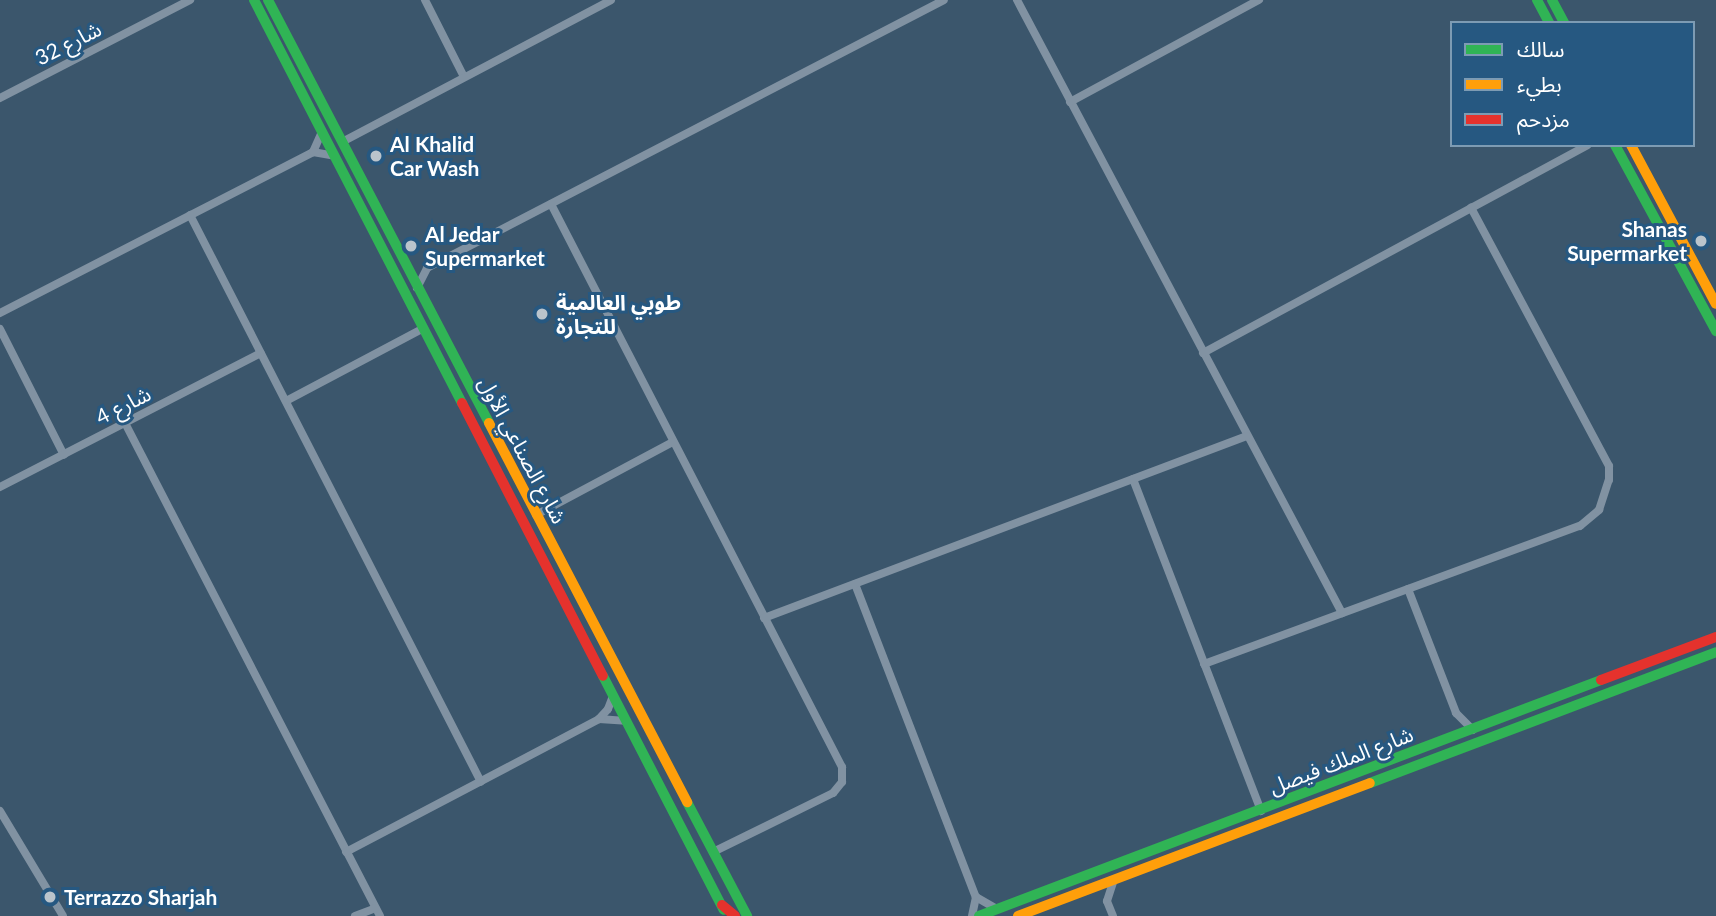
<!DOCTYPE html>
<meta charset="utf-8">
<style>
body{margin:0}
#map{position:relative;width:1716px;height:916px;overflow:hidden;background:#3b566c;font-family:Lato,"Noto Sans Arabic",sans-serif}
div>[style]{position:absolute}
.street>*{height:8px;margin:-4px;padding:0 4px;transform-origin:4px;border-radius:4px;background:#8192a2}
.fast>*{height:10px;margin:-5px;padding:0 5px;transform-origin:5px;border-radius:5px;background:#30b455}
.slow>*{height:10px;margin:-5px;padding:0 5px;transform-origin:5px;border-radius:5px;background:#ff9f0a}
.jam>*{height:10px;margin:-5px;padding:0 5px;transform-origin:5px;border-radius:5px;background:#e5322d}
.dots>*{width:19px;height:19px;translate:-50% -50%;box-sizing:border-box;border:4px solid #265881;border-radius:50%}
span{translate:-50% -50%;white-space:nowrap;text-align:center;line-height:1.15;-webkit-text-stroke:6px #265881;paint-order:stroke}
.street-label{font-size:21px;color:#fff}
.poi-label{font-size:21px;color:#fff;font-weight:700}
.left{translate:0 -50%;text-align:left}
.right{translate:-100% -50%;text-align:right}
.legend{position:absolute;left:1450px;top:21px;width:245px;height:126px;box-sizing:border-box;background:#265881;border:2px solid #7d9bb3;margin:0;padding:9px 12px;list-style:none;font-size:21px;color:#fff}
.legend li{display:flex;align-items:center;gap:14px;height:35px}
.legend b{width:35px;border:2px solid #7d9bb3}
</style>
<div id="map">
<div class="street">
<div style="left:425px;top:0;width:86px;rotate:63.1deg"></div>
<div style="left:1017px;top:0;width:694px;rotate:62.07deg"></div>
<div style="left:0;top:98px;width:214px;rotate:-27.3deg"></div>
<div style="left:1070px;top:102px;width:215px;rotate:-28.4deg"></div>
<div style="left:342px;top:142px;width:304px;rotate:-27.8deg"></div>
<div style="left:313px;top:152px;width:22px;rotate:-66deg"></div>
<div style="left:551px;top:204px;width:634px;rotate:62.67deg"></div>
<div style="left:842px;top:767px;width:15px;rotate:90deg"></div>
<div style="left:842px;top:782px;width:14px;rotate:129deg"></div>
<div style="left:833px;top:793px;width:134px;rotate:153.8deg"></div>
<div style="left:190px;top:215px;width:637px;rotate:62.83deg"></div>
<div style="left:417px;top:288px;width:22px;rotate:-63deg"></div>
<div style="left:427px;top:268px;width:582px;rotate:-27.4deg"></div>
<div style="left:0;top:313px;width:352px;rotate:-27.2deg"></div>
<div style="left:313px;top:152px;width:22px;rotate:10deg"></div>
<div style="left:0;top:329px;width:141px;rotate:63.1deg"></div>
<div style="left:1203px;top:353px;width:437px;rotate:-28.4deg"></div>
<div style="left:286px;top:401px;width:156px;rotate:-27.9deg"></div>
<div style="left:125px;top:423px;width:555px;rotate:62.65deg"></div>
<div style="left:1133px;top:479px;width:356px;rotate:68.9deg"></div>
<div style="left:0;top:487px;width:293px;rotate:-27.2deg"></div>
<div style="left:536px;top:515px;width:155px;rotate:-28.1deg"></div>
<div style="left:855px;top:584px;width:336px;rotate:68.9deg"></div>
<div style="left:976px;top:897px;width:19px;rotate:102deg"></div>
<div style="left:1408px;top:589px;width:133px;rotate:68.8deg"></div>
<div style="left:1456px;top:713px;width:24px;rotate:45deg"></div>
<div style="left:764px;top:618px;width:516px;rotate:-20.65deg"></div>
<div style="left:1204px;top:664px;width:401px;rotate:-20.2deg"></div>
<div style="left:1580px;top:526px;width:25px;rotate:-40deg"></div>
<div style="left:1599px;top:510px;width:32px;rotate:-72deg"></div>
<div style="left:1609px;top:480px;width:14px;rotate:-90deg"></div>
<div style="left:1609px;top:466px;width:293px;rotate:-118.1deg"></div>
<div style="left:599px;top:719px;width:27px;rotate:4deg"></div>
<div style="left:0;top:811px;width:122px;rotate:59deg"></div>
<div style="left:346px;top:852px;width:286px;rotate:-27.7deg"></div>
<div style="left:599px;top:719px;width:13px;rotate:-48deg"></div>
<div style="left:608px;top:709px;width:14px;rotate:-69deg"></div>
<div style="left:976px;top:897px;width:24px;rotate:30deg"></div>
<div style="left:355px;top:916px;width:22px;rotate:-21deg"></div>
<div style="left:1113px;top:916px;width:16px;rotate:-112deg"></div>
<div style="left:1107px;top:901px;width:22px;rotate:-72deg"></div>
</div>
<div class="fast">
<div style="left:254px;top:0;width:454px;rotate:62.7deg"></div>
<div style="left:268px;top:0;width:477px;rotate:62.4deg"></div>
<div style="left:1537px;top:0;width:26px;rotate:62deg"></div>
<div style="left:1552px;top:0;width:26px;rotate:62deg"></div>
<div style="left:1615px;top:145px;width:212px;rotate:61.5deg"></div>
<div style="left:603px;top:676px;width:263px;rotate:62.7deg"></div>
<div style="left:1370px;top:783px;width:370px;rotate:-20.7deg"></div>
<div style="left:687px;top:802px;width:129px;rotate:62.2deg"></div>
<div style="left:979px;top:916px;width:665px;rotate:-20.78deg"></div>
</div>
<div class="slow">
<div style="left:1631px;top:145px;width:180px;rotate:61.9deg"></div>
<div style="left:489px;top:423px;width:428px;rotate:62.4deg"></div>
<div style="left:1018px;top:916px;width:376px;rotate:-20.7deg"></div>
</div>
<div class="jam">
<div style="left:462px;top:403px;width:307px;rotate:62.7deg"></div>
<div style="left:1601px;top:680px;width:123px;rotate:-20.5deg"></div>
<div style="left:722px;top:905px;width:17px;rotate:40deg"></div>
</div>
<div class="dots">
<div style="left:376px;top:156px;background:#bac4cc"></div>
<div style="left:1701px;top:241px;background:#bac4cc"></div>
<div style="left:411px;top:246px;background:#bac4cc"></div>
<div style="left:542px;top:314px;background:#bac4cc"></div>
<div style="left:50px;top:897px;background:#bac4cc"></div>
</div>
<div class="street-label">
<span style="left:68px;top:43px;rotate:-27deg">شارع 32</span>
<span style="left:123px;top:405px;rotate:-27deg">شارع 4</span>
<span style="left:523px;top:450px;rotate:62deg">شارع الصناعي الأول</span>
<span style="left:1341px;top:760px;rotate:-21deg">شارع الملك فيصل</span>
</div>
<div class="poi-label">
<span class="left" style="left:390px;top:156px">Al Khalid<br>Car Wash</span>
<span class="right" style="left:1687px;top:241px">Shanas<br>Supermarket</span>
<span class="left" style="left:425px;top:246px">Al Jedar<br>Supermarket</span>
<span class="left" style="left:556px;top:314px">طوبي العالمية<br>للتجارة</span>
<span class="left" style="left:64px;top:897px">Terrazzo Sharjah</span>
</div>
<ul class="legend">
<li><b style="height:9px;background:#30b455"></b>سالك</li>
<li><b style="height:9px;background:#ff9f0a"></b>بطيء</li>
<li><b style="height:9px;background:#e5322d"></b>مزدحم</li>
</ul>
</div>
